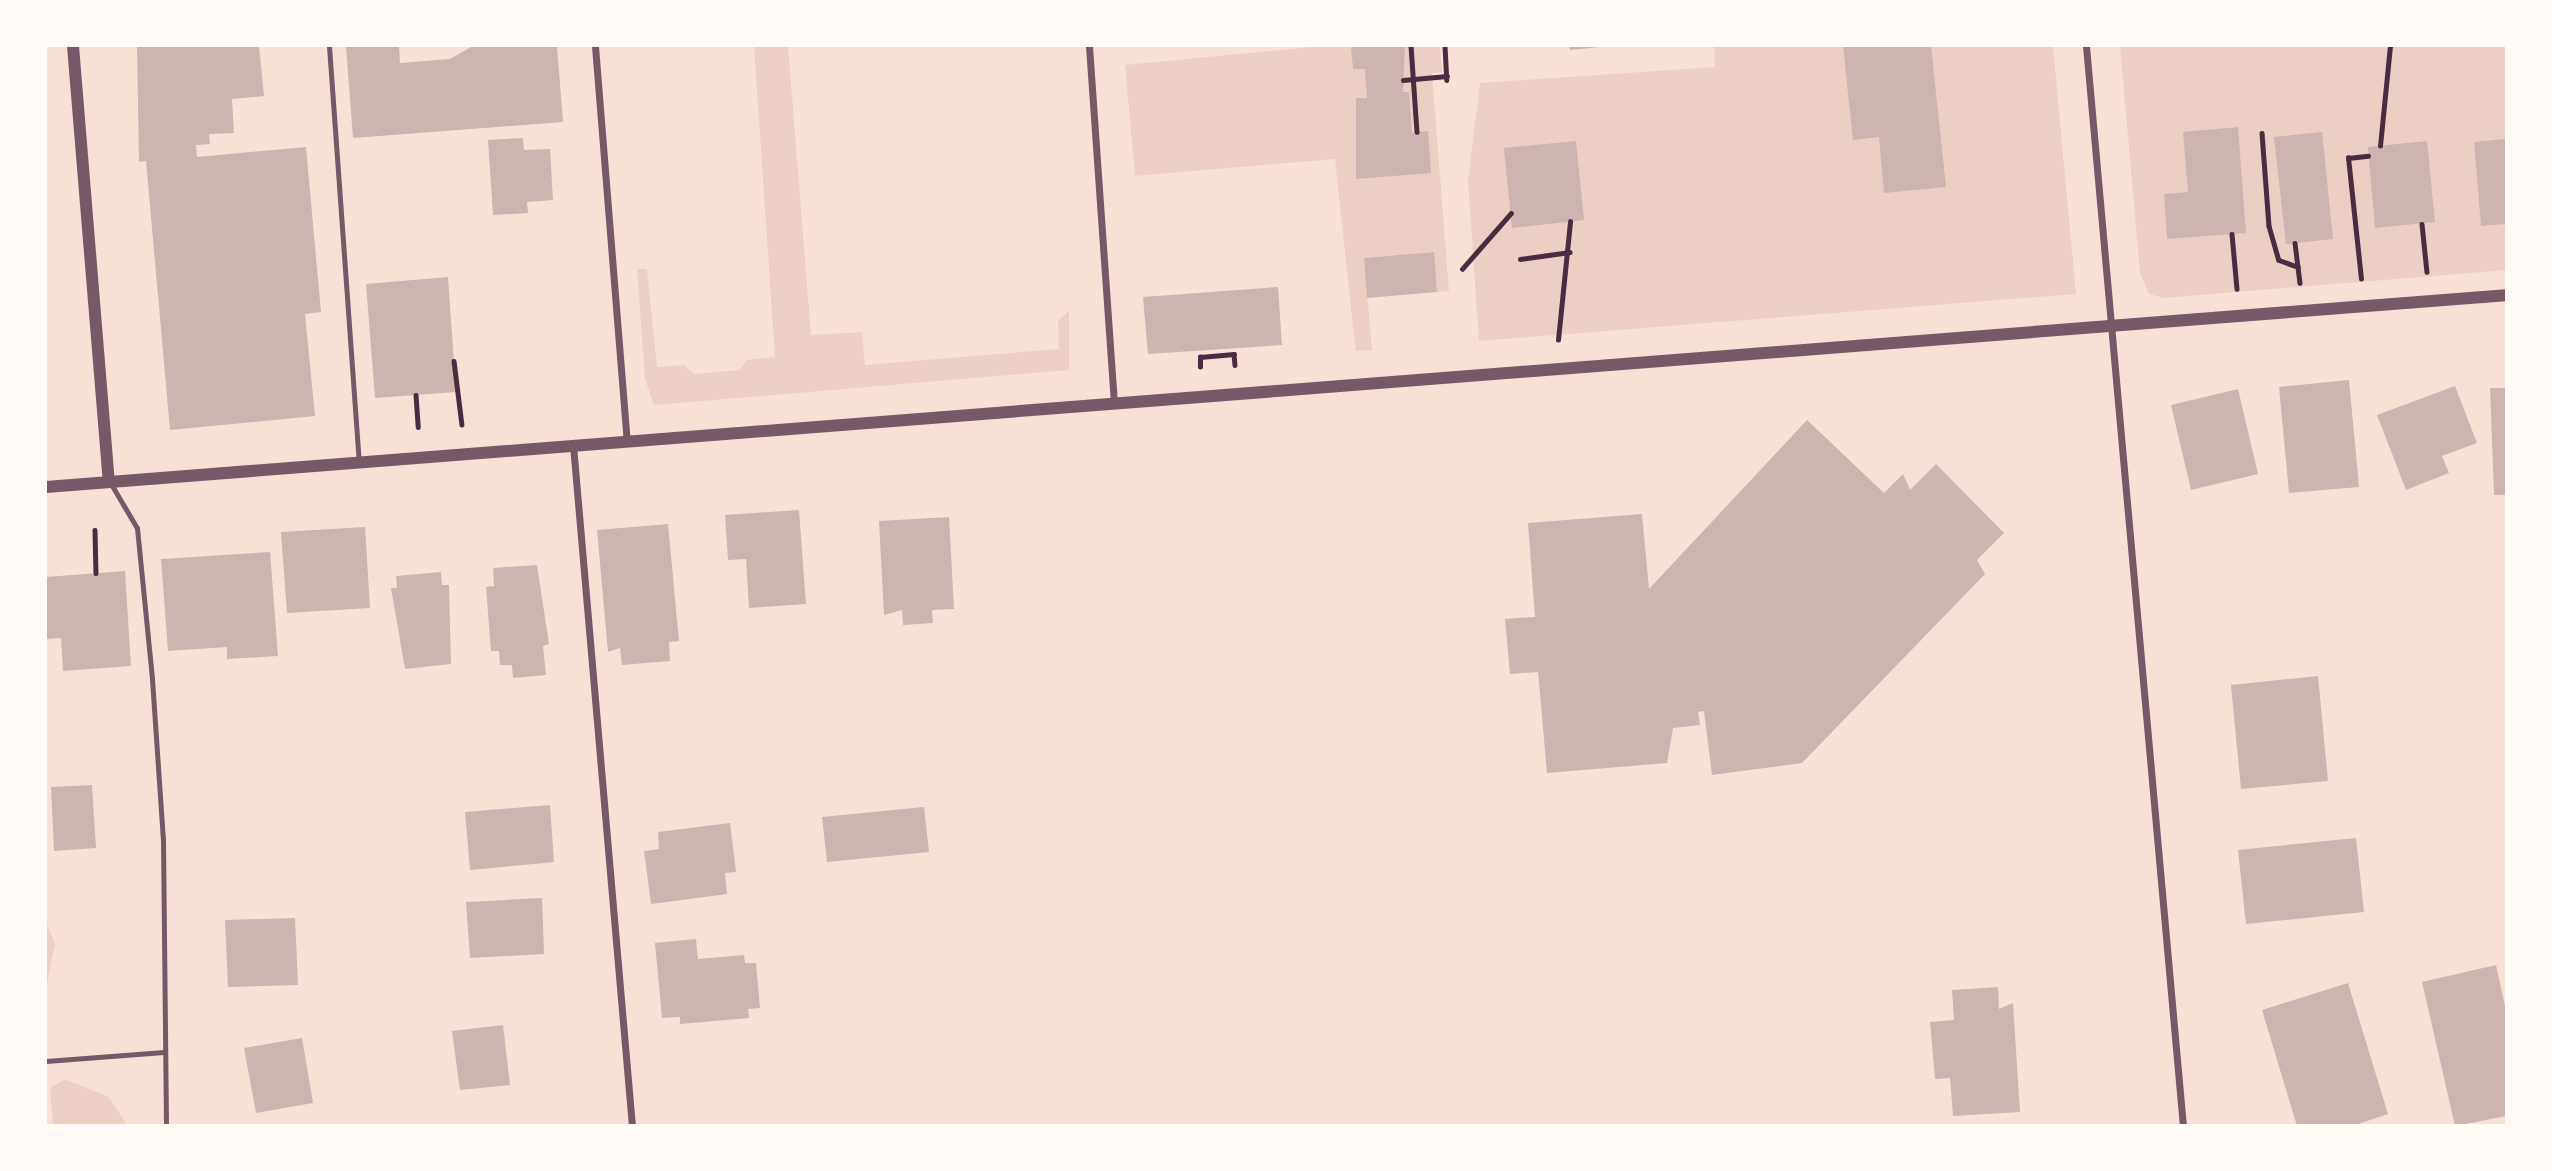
<!DOCTYPE html>
<style>
body{margin:0}
#map{position:relative;width:2552px;height:1171px;overflow:hidden;background:#f7e1d7;font-family:Roboto,sans-serif}
div>[style]{position:absolute}
.green>*{inset:0;background:#ebcfc5}
.building>*{inset:0;background:#ccb4b1}
.path>*{height:4.5px;margin:-2.25px;padding:0 2.25px;transform-origin:2.25px;border-radius:2.25px;background:#4a2c40}
.service>*{height:5px;margin:-2.5px;padding:0 2.5px;transform-origin:2.5px;border-radius:2.5px;background:#755966}
.minor>*{height:7px;margin:-3.5px;padding:0 3.5px;transform-origin:3.5px;border-radius:3.5px;background:#755966}
.tertiary>*{height:12px;margin:-6px;padding:0 6px;transform-origin:6px;border-radius:6px;background:#755966}
span{translate:-50% -50%;white-space:nowrap;text-align:center;line-height:1.15;-webkit-text-stroke:5px #fffaf5;paint-order:stroke}
.frame{position:absolute;inset:0;border:47px solid #fffaf5;pointer-events:none}
</style>
<div id="map">
<div class="green">
<div style="clip-path:polygon(754px 46px,788px 46px,811px 335px,862px 332px,865px 365px,1059px 349px,1058px 321px,1069px 311px,1069px 370px,654px 405px,645px 379px,637px 269px,647px 269px,657px 367px,684px 365px,694px 374px,739px 370px,747px 360px,775px 357px)"></div>
<div style="clip-path:polygon(1322px 46px,1440px 46px,1442px 72px,1432px 73px,1449px 291px,1437px 292px,1433px 252px,1364px 258px,1372px 350px,1356px 351px,1355px 346px,1335px 159px,1135px 176px,1125px 65px)"></div>
<div style="clip-path:polygon(1714px 46px,2053px 46px,2076px 294px,1479px 341px,1468px 180px,1480px 83px,1715px 67px)"></div>
<div style="clip-path:polygon(2120px 46px,2506px 46px,2506px 270px,2164px 298px,2149px 294px,2140px 273px)"></div>
<div style="clip-path:polygon(46px 923px,55px 943px,46px 989px)"></div>
<div style="clip-path:polygon(65px 1079px,109px 1097px,127px 1125px,53px 1125px,50px 1088px)"></div>
</div>
<div class="building">
<div style="clip-path:polygon(137px 46px,259px 46px,264px 96px,232px 99px,234px 133px,209px 134px,210px 144px,196px 145px,197px 157px,306px 147px,321px 312px,305px 314px,315px 416px,170px 430px,146px 161px,139px 162px)"></div>
<div style="clip-path:polygon(346px 46px,399px 46px,400px 63px,450px 59px,473px 46px,557px 46px,563px 122px,353px 138px)"></div>
<div style="clip-path:polygon(1351px 46px,1405px 46px,1403px 92px,1409px 92px,1412px 133px,1428px 131px,1431px 173px,1356px 179px,1356px 98px,1367px 98px,1365px 69px,1353px 69px)"></div>
<div style="clip-path:polygon(1569px 46px,1600px 46px,1600px 47px,1570px 50px)"></div>
<div style="clip-path:polygon(1843px 46px,1931px 46px,1946px 187px,1884px 193px,1879px 137px,1853px 140px)"></div>
<div style="clip-path:polygon(2238px 127px,2246px 233px,2167px 239px,2164px 194px,2188px 192px,2183px 132px)"></div>
<div style="clip-path:polygon(2322px 132px,2333px 239px,2286px 244px,2274px 137px)"></div>
<div style="clip-path:polygon(523px 138px,524px 150px,550px 149px,553px 200px,527px 202px,528px 213px,493px 215px,488px 140px)"></div>
<div style="clip-path:polygon(2506px 139px,2506px 224px,2481px 226px,2474px 142px)"></div>
<div style="clip-path:polygon(1576px 141px,1584px 220px,1512px 228px,1504px 148px)"></div>
<div style="clip-path:polygon(2427px 141px,2435px 222px,2375px 228px,2368px 147px)"></div>
<div style="clip-path:polygon(1434px 252px,1437px 292px,1367px 298px,1364px 258px)"></div>
<div style="clip-path:polygon(448px 277px,456px 392px,375px 398px,366px 284px)"></div>
<div style="clip-path:polygon(1278px 287px,1282px 345px,1148px 354px,1143px 297px)"></div>
<div style="clip-path:polygon(2349px 380px,2359px 487px,2289px 493px,2279px 387px)"></div>
<div style="clip-path:polygon(2455px 386px,2477px 443px,2442px 456px,2449px 473px,2406px 490px,2377px 415px)"></div>
<div style="clip-path:polygon(2490px 388px,2506px 388px,2506px 495px,2494px 495px)"></div>
<div style="clip-path:polygon(2238px 389px,2258px 474px,2191px 490px,2171px 405px)"></div>
<div style="clip-path:polygon(1807px 420px,1884px 493px,1903px 474px,1910px 490px,1936px 464px,2004px 533px,1977px 560px,1985px 574px,1802px 763px,1712px 775px,1704px 711px,1698px 712px,1700px 725px,1673px 728px,1667px 763px,1547px 773px,1538px 672px,1510px 674px,1505px 619px,1535px 617px,1528px 523px,1642px 514px,1649px 589px)"></div>
<div style="clip-path:polygon(799px 510px,806px 604px,749px 608px,746px 559px,728px 560px,725px 515px)"></div>
<div style="clip-path:polygon(949px 517px,954px 609px,932px 610px,933px 623px,903px 625px,902px 610px,884px 615px,879px 521px)"></div>
<div style="clip-path:polygon(668px 524px,679px 641px,669px 642px,670px 661px,622px 665px,620px 648px,608px 652px,597px 530px)"></div>
<div style="clip-path:polygon(365px 527px,370px 608px,287px 613px,281px 532px)"></div>
<div style="clip-path:polygon(270px 552px,278px 656px,227px 659px,227px 647px,168px 651px,161px 559px)"></div>
<div style="clip-path:polygon(537px 565px,549px 644px,543px 646px,546px 675px,513px 678px,512px 665px,500px 665px,499px 651px,491px 651px,486px 587px,494px 586px,493px 568px)"></div>
<div style="clip-path:polygon(125px 571px,131px 666px,63px 671px,61px 638px,46px 639px,46px 577px)"></div>
<div style="clip-path:polygon(441px 572px,442px 585px,449px 585px,451px 664px,405px 669px,391px 588px,397px 588px,396px 576px)"></div>
<div style="clip-path:polygon(2318px 676px,2328px 781px,2241px 789px,2231px 685px)"></div>
<div style="clip-path:polygon(92px 785px,96px 848px,54px 851px,51px 787px)"></div>
<div style="clip-path:polygon(550px 805px,554px 862px,470px 870px,465px 812px)"></div>
<div style="clip-path:polygon(924px 807px,929px 852px,827px 862px,822px 817px)"></div>
<div style="clip-path:polygon(730px 823px,736px 872px,725px 873px,727px 894px,651px 904px,644px 851px,659px 849px,658px 832px)"></div>
<div style="clip-path:polygon(2356px 838px,2364px 912px,2246px 924px,2238px 850px)"></div>
<div style="clip-path:polygon(542px 898px,544px 954px,470px 958px,466px 902px)"></div>
<div style="clip-path:polygon(295px 918px,298px 985px,228px 987px,225px 920px)"></div>
<div style="clip-path:polygon(696px 939px,698px 959px,744px 955px,745px 963px,756px 963px,760px 1008px,748px 1009px,749px 1018px,680px 1024px,680px 1017px,662px 1018px,655px 943px)"></div>
<div style="clip-path:polygon(2496px 965px,2506px 1011px,2506px 1116px,2455px 1126px,2422px 982px)"></div>
<div style="clip-path:polygon(2348px 983px,2388px 1114px,2352px 1126px,2297px 1126px,2262px 1010px)"></div>
<div style="clip-path:polygon(1998px 987px,1999px 1009px,2013px 1003px,2020px 1112px,1953px 1116px,1950px 1078px,1935px 1079px,1930px 1022px,1954px 1020px,1952px 990px)"></div>
<div style="clip-path:polygon(503px 1025px,510px 1085px,460px 1090px,452px 1031px)"></div>
<div style="clip-path:polygon(302px 1038px,313px 1103px,256px 1113px,244px 1048px)"></div>
</div>
<div class="path">
<div style="left:1411px;top:46px;width:86px;rotate:86deg"></div>
<div style="left:1445px;top:46px;width:34px;rotate:87deg"></div>
<div style="left:1403px;top:80px;width:44px;rotate:-5.2deg"></div>
<div style="left:2262px;top:133px;width:93px;rotate:85.7deg"></div>
<div style="left:2269px;top:226px;width:35px;rotate:74deg"></div>
<div style="left:2279px;top:260px;width:20px;rotate:20deg"></div>
<div style="left:2380px;top:146px;width:100px;rotate:-84.3deg"></div>
<div style="left:2422px;top:224px;width:48px;rotate:84.1deg"></div>
<div style="left:2232px;top:234px;width:55px;rotate:84.8deg"></div>
<div style="left:2295px;top:243px;width:40px;rotate:82.9deg"></div>
<div style="left:1520px;top:259px;width:50px;rotate:-8deg"></div>
<div style="left:1462px;top:269px;width:74px;rotate:-48.8deg"></div>
<div style="left:2361px;top:279px;width:122px;rotate:-96.1deg"></div>
<div style="left:2348px;top:158px;width:20px;rotate:-6deg"></div>
<div style="left:1558px;top:340px;width:119px;rotate:-84.2deg"></div>
<div style="left:454px;top:361px;width:64px;rotate:82.9deg"></div>
<div style="left:1200px;top:367px;width:10px;rotate:-90deg"></div>
<div style="left:1200px;top:357px;width:34px;rotate:-5deg"></div>
<div style="left:1234px;top:354px;width:11px;rotate:85deg"></div>
<div style="left:416px;top:395px;width:32px;rotate:86deg"></div>
<div style="left:95px;top:530px;width:43px;rotate:88.7deg"></div>
</div>
<div class="service">
<div style="left:329px;top:46px;width:416px;rotate:85.9deg"></div>
<div style="left:111px;top:484px;width:51px;rotate:59.4deg"></div>
<div style="left:137px;top:528px;width:152px;rotate:84.3deg"></div>
<div style="left:152px;top:679px;width:160px;rotate:86.1deg"></div>
<div style="left:163px;top:839px;width:287px;rotate:89.4deg"></div>
<div style="left:46px;top:1061px;width:118px;rotate:-4.4deg"></div>
</div>
<div class="minor">
<div style="left:595px;top:46px;width:395px;rotate:85.4deg"></div>
<div style="left:1089px;top:46px;width:359px;rotate:86deg"></div>
<div style="left:2086px;top:46px;width:1084px;rotate:84.87deg"></div>
<div style="left:573px;top:445px;width:684px;rotate:85.05deg"></div>
</div>
<div class="tertiary">
<div style="left:73px;top:46px;width:436px;rotate:85.3deg"></div>
<div style="left:46px;top:487px;width:2467px;rotate:-4.46deg"></div>
</div>
<div class="frame"></div>
</div>
